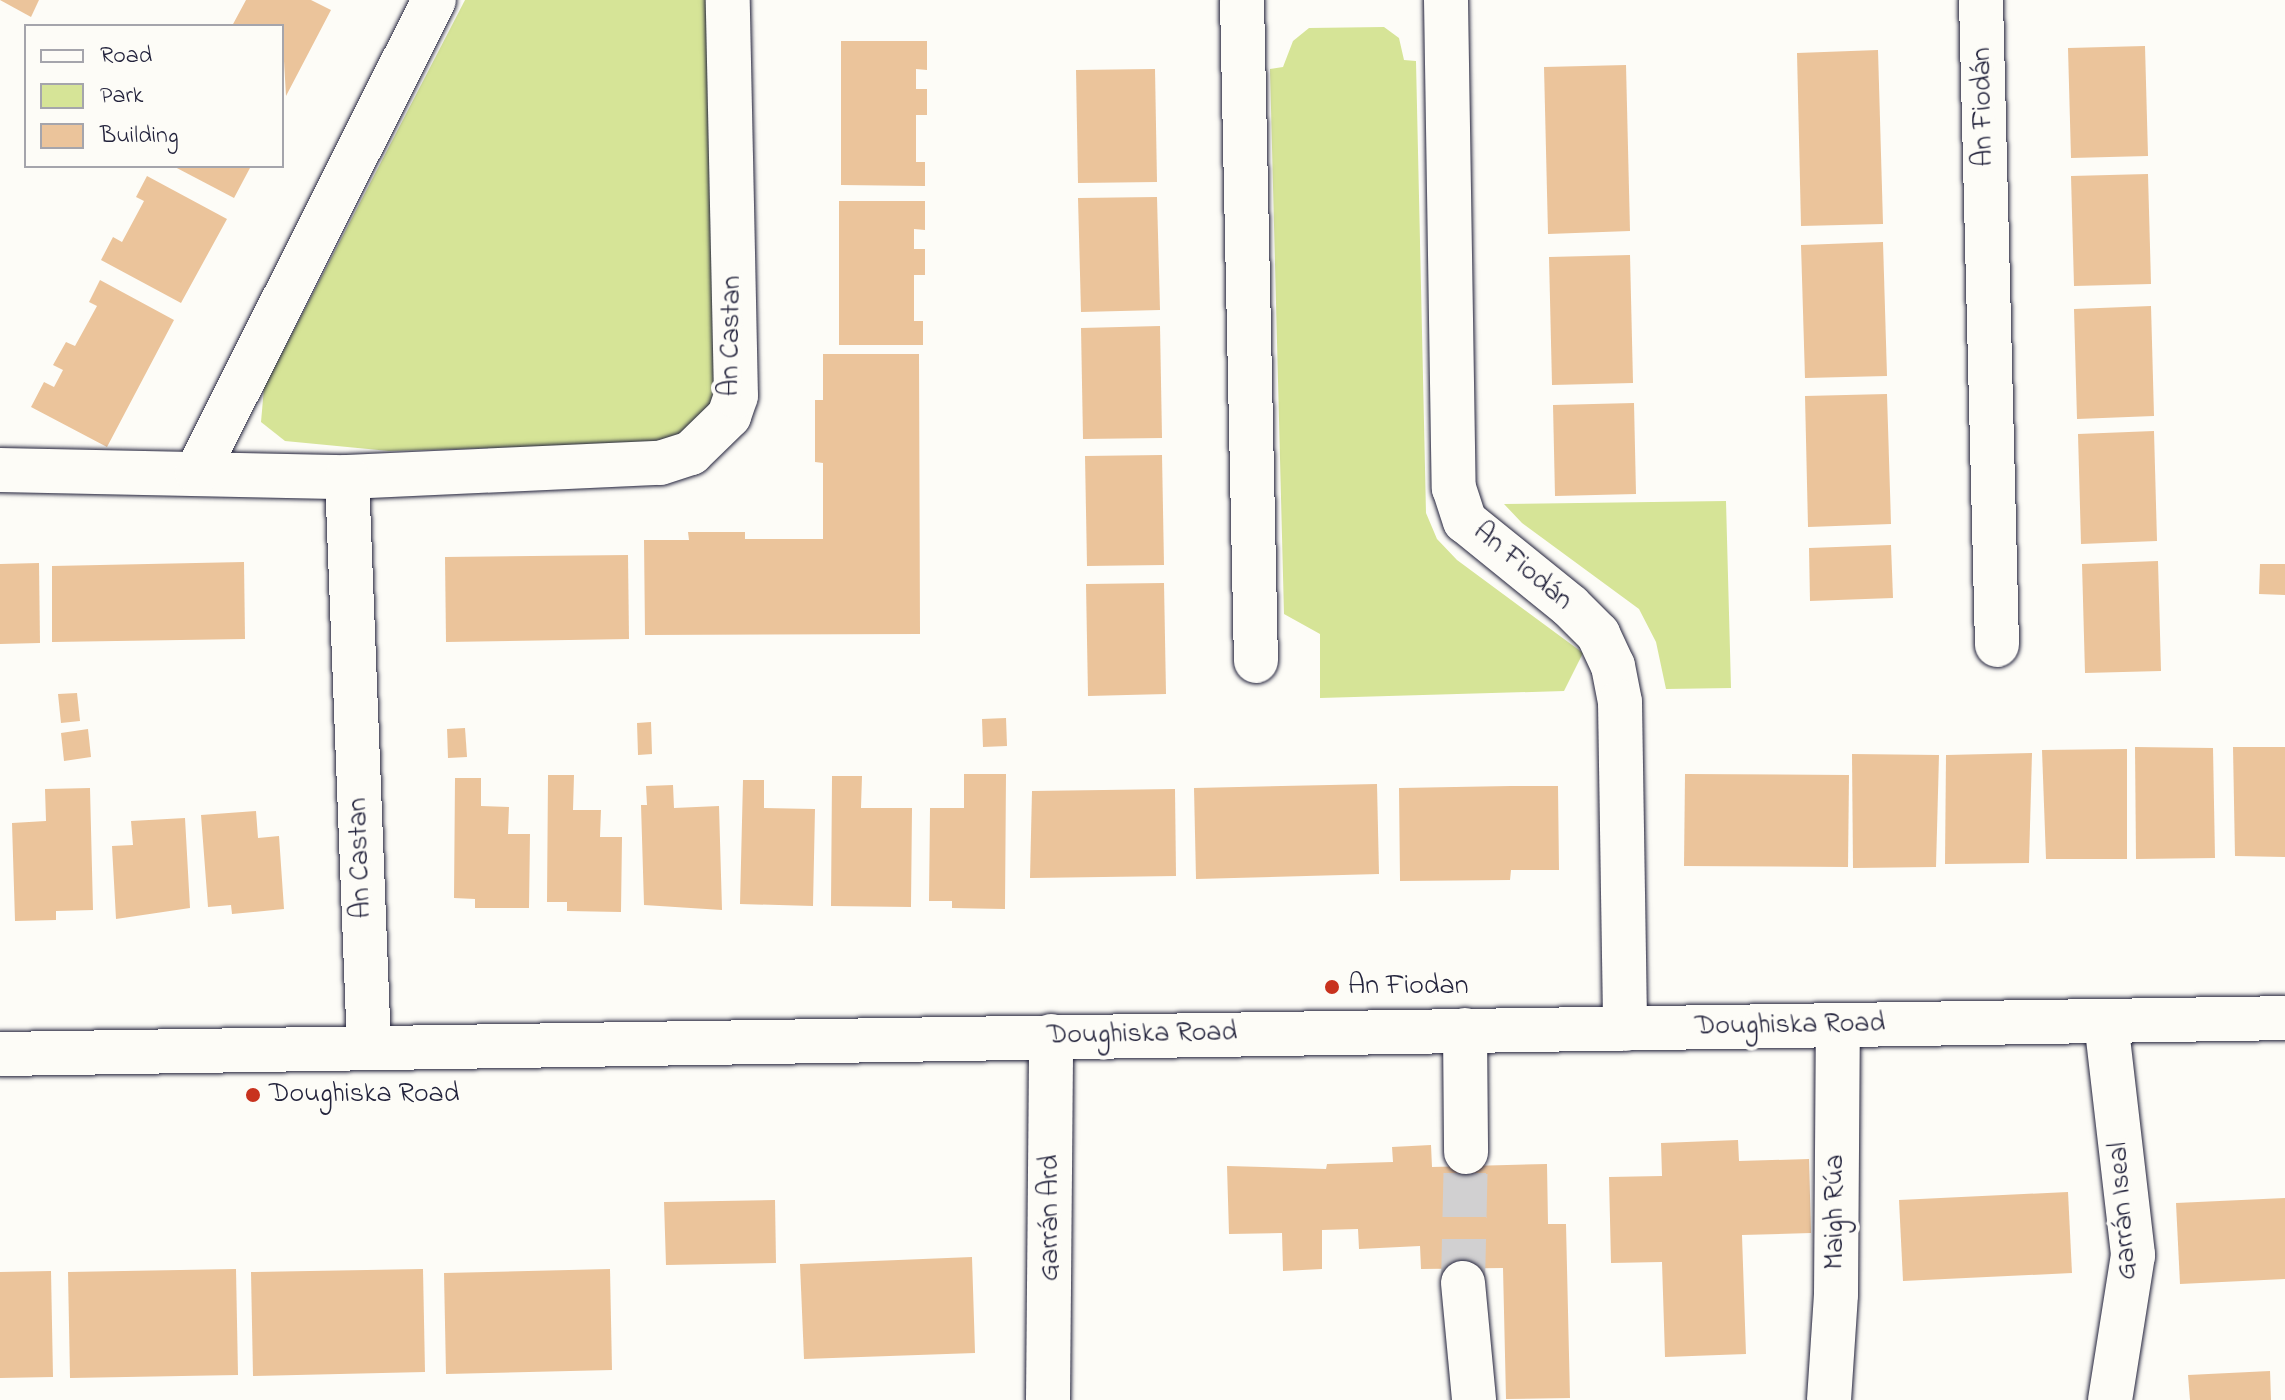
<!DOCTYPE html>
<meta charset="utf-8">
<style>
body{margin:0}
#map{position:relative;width:2285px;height:1400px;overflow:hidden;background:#fdfcf7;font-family:"Indie Flower",sans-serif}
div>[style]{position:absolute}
.green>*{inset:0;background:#d6e497}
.building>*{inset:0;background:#ebc49b}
.minor-tunnel>*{height:44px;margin-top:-22px;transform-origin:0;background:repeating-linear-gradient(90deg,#d1d0d1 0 44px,transparent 0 66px)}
.roads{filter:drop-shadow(0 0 2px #22223b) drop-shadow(0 0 2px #22223b)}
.minor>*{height:44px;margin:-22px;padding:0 22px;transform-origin:22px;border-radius:22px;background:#fdfcf7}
.tertiary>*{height:44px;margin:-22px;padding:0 22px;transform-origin:22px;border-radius:22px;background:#fdfcf7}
.dots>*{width:22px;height:22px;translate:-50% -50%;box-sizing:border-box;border:4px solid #fdfcf7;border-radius:50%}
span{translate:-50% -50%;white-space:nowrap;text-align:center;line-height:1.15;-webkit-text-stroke:8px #fdfcf7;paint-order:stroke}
.street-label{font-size:28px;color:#22223b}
.poi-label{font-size:28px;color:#22223b}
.left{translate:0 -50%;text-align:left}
.legend{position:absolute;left:24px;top:24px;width:260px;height:144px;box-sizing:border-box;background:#fdfcf7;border:2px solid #a5a5ac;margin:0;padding:10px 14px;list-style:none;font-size:24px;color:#22223b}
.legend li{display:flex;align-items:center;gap:16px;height:40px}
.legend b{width:40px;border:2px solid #a5a5ac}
</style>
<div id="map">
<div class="green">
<div style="clip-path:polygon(465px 0,707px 0,717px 388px,712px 402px,684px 433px,657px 443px,389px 451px,285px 441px,261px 422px,264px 388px)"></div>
<div style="clip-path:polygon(1384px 27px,1399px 38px,1404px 60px,1416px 61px,1426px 513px,1437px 539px,1457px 560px,1583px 653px,1564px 691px,1320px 698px,1320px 634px,1284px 614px,1270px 69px,1283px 67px,1293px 41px,1309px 28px)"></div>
<div style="clip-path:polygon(1726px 501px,1731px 688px,1666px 689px,1656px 642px,1639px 609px,1522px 523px,1504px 504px)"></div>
</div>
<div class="building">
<div style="clip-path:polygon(0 0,39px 0,31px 17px)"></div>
<div style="clip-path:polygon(246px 0,311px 0,331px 10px,286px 96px,282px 26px,232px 26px)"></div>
<div style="clip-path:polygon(841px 41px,927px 41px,927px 70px,916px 69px,916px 89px,927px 89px,927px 115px,916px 115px,916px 162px,925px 162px,925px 186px,841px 185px)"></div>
<div style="clip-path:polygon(2145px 46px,2148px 156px,2071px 158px,2068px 48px)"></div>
<div style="clip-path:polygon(1878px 50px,1883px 224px,1801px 226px,1797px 53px)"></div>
<div style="clip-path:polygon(1626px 65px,1630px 231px,1548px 234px,1544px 67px)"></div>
<div style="clip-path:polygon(1155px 69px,1157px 182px,1078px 183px,1076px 70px)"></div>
<div style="clip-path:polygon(173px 166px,251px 166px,234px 198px)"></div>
<div style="clip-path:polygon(2148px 174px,2151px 284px,2074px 286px,2071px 176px)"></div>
<div style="clip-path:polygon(147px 176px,227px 219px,181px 303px,101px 260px,113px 237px,122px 242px,144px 201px,136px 197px)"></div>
<div style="clip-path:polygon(1157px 197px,1160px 310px,1081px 312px,1078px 198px)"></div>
<div style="clip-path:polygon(839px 201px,925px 201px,925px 230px,914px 229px,914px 249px,925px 249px,925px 275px,914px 275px,914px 321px,923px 321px,923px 345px,839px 345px)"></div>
<div style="clip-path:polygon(1883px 242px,1887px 376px,1805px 378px,1801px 245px)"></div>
<div style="clip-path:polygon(1630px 255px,1633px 383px,1552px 385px,1549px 257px)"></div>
<div style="clip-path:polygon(100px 280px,174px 320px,107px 447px,31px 407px,44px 382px,54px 387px,63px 370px,53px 365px,66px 342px,75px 346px,97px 306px,89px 302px)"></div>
<div style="clip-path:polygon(2151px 306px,2154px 416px,2077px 419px,2074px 309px)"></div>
<div style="clip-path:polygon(1160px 326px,1162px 438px,1083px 439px,1081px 328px)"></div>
<div style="clip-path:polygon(823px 354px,919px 354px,920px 634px,645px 635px,644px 540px,689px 540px,688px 532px,745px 532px,745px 539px,823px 539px,823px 463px,815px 462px,815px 400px,823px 400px)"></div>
<div style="clip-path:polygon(1887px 394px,1891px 524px,1808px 527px,1805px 396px)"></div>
<div style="clip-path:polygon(1634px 403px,1636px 494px,1555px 496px,1553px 405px)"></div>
<div style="clip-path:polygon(2154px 431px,2157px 541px,2081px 544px,2078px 434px)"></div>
<div style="clip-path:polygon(1162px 455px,1164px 565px,1087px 566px,1085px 456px)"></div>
<div style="clip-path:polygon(1891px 545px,1893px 598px,1810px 601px,1809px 548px)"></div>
<div style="clip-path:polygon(628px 555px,629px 639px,446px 642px,445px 557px)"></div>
<div style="clip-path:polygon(2158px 561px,2161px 671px,2085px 673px,2082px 564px)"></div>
<div style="clip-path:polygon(244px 562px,245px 639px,52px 642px,52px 566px)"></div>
<div style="clip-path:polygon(39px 563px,40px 643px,0 644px,0 564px)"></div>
<div style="clip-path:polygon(2260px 564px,2285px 564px,2285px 595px,2259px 594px)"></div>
<div style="clip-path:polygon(1164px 583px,1166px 694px,1088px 696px,1086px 584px)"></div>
<div style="clip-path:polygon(77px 693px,80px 721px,61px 723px,58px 694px)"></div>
<div style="clip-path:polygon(1006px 718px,1007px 746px,983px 747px,982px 719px)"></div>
<div style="clip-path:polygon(651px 722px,652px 754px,638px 755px,637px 723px)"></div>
<div style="clip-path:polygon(465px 728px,467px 757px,448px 758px,447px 729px)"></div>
<div style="clip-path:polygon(88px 729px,91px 757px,64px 761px,61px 733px)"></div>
<div style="clip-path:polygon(2135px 747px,2213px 748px,2215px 858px,2136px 859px)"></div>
<div style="clip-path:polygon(2233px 747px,2285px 747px,2285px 857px,2235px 856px)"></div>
<div style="clip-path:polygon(2127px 749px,2127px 859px,2046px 859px,2042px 750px)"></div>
<div style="clip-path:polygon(2032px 753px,2029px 863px,1945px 864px,1946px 755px)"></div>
<div style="clip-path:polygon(1852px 754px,1939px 755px,1936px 867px,1853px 868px)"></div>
<div style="clip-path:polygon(964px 774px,1006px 774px,1005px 909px,952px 908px,952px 901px,929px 901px,930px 808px,964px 808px)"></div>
<div style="clip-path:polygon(1685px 774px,1849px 775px,1848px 867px,1684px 866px)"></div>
<div style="clip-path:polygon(548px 775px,574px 775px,573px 810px,601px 810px,600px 837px,622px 837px,621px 912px,567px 911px,567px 902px,547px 902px)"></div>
<div style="clip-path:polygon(832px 776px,862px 776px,861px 808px,912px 808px,911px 907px,831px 906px)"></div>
<div style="clip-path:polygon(455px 778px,481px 778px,481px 806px,509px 807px,508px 834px,530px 834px,529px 908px,475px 908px,475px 899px,454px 898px)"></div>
<div style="clip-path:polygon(743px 780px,764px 780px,764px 808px,815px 809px,813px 906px,740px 904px)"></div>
<div style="clip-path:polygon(1377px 784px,1379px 874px,1196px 879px,1194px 788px)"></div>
<div style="clip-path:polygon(673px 785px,674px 808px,719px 806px,722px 910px,644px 905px,641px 805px,647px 805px,646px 786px)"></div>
<div style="clip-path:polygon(1511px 786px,1558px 786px,1559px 870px,1511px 870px,1510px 880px,1400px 881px,1399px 788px)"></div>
<div style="clip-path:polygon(90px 788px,93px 910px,56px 911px,56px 920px,15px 921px,12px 823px,46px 821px,45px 789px)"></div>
<div style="clip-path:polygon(1175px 789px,1176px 876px,1030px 878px,1032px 791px)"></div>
<div style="clip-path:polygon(256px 811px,258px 838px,279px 836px,284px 909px,232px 914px,231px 905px,208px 907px,201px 815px)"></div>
<div style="clip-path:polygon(185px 818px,190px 908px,116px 919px,112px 846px,133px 845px,131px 821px)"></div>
<div style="clip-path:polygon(1738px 1140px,1739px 1161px,1809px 1159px,1811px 1233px,1742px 1235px,1746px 1354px,1665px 1357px,1662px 1262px,1611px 1263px,1609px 1177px,1662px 1176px,1661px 1143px)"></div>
<div style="clip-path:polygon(1431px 1145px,1432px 1167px,1547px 1164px,1548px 1224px,1566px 1224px,1570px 1398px,1506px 1399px,1503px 1268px,1421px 1269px,1420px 1246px,1359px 1249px,1358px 1229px,1322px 1230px,1322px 1269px,1283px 1271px,1282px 1233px,1229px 1234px,1227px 1166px,1326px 1169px,1327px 1164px,1393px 1162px,1392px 1147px)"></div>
<div style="clip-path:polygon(2068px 1192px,2072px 1273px,1903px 1281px,1899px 1200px)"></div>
<div style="clip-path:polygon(2285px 1198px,2285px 1279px,2180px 1284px,2176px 1203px)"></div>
<div style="clip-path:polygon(775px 1200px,776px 1263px,666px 1265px,664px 1202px)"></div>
<div style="clip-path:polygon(972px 1257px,975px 1353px,804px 1359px,800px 1264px)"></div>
<div style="clip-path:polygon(236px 1269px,238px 1375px,70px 1378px,68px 1272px)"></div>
<div style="clip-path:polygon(423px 1269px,425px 1372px,253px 1376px,251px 1272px)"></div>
<div style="clip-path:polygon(610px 1269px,612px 1370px,446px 1374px,444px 1273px)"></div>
<div style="clip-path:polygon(51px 1271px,53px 1377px,0 1378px,0 1272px)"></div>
<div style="clip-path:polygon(2270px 1371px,2271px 1400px,2190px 1400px,2188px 1375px)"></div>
</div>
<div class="minor-tunnel">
<div style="left:1463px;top:1283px;width:131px;rotate:-88.7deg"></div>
</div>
<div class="roads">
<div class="minor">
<div style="left:1242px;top:0;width:661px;rotate:88.79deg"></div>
<div style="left:1446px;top:0;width:488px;rotate:89.1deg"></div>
<div style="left:1454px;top:488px;width:35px;rotate:72deg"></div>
<div style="left:1465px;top:521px;width:135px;rotate:39deg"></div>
<div style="left:1570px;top:606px;width:40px;rotate:45deg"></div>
<div style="left:1598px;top:634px;width:35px;rotate:65deg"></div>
<div style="left:1613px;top:666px;width:37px;rotate:79deg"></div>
<div style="left:1620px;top:702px;width:327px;rotate:89.1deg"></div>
<div style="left:1981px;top:0;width:645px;rotate:88.58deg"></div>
<div style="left:0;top:470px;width:347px;rotate:1.2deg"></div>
<div style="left:347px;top:477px;width:313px;rotate:-2.6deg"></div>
<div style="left:660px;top:463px;width:33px;rotate:-18deg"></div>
<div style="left:691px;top:453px;width:53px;rotate:-44.2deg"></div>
<div style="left:729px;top:416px;width:21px;rotate:-71deg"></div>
<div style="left:736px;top:396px;width:396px;rotate:-91.2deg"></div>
<div style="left:197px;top:472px;width:528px;rotate:-63.34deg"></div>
<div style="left:347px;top:477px;width:571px;rotate:87.79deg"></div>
<div style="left:2106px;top:1021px;width:236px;rotate:83.4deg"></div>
<div style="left:2133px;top:1255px;width:147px;rotate:99deg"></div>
<div style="left:1465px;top:1030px;width:122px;rotate:89.5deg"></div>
<div style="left:1463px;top:1283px;width:118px;rotate:84.6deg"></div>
<div style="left:1048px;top:1400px;width:364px;rotate:-89.5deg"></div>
<div style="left:1829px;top:1400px;width:106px;rotate:-86.2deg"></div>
<div style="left:1836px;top:1294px;width:269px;rotate:-89.6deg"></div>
</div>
<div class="tertiary">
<div style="left:0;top:1054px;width:2285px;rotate:-0.9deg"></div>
</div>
</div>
<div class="dots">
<div style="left:1332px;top:987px;background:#c8321e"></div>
<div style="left:253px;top:1095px;background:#c8321e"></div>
</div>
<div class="street-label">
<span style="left:1984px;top:107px;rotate:-91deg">An Fiodán</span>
<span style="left:732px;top:336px;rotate:-89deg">An Castan</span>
<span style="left:1522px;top:567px;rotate:40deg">An Fiodán</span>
<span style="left:361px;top:858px;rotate:-92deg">An Castan</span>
<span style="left:1790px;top:1026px;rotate:-1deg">Doughiska Road</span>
<span style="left:1142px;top:1035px;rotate:-1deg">Doughiska Road</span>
<span style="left:2124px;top:1211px;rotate:-94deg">Garrán Iseal</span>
<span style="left:1836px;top:1212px;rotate:-90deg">Maigh Rúa</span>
<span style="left:1051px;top:1218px;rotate:-90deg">Garrán Ard</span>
</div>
<div class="poi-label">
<span class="left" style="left:1348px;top:987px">An Fiodan</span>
<span class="left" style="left:269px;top:1095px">Doughiska Road</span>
</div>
<ul class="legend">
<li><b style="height:10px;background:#fdfcf7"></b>Road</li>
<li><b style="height:22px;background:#d6e497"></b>Park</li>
<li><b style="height:22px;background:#ebc49b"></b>Building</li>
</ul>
</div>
